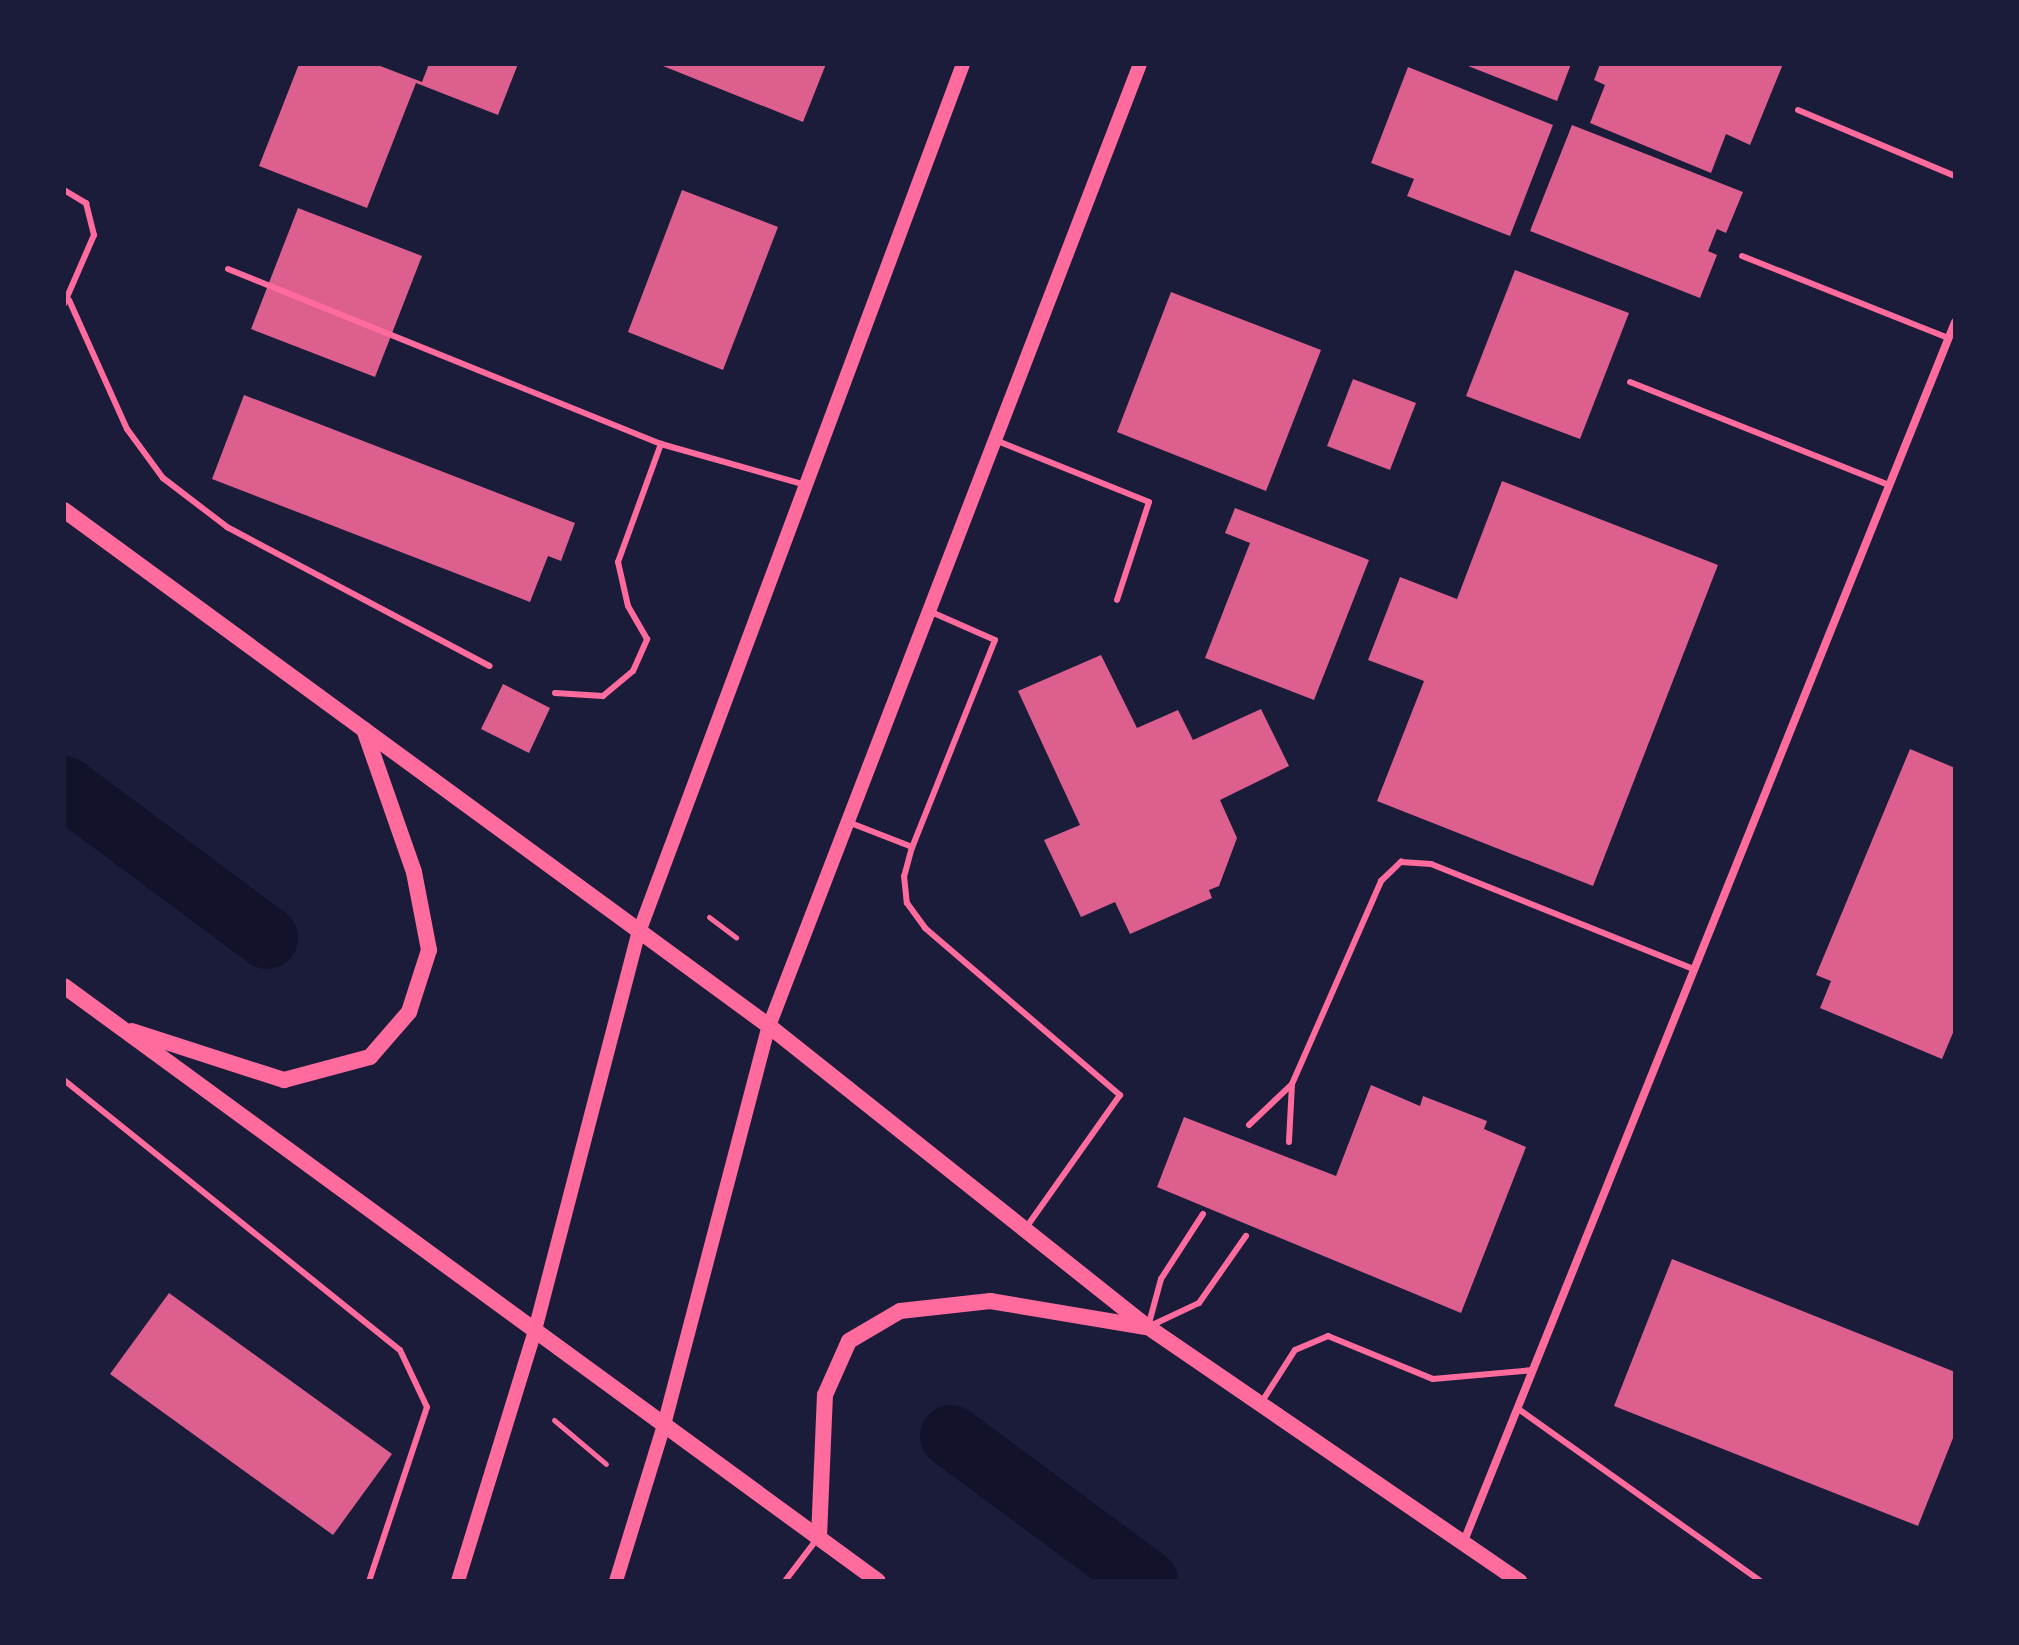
<!DOCTYPE html>
<style>
body{margin:0}
#map{position:relative;width:2019px;height:1645px;overflow:hidden;background:#1b1b3a;font-family:Bitter,serif}
div>[style]{position:absolute}
.canal>*{height:62px;margin:-31px;padding:0 31px;transform-origin:31px;border-radius:31px;background:#12122b}
.building>*{inset:0;background:#dd5f8e}
.path>*{height:5px;margin:-2.5px;padding:0 2.5px;transform-origin:2.5px;border-radius:2.5px;background:#ff6b9d}
.service>*{height:6px;margin:-3px;padding:0 3px;transform-origin:3px;border-radius:3px;background:#ff6b9d}
.minor>*{height:8px;margin:-4px;padding:0 4px;transform-origin:4px;border-radius:4px;background:#ff6b9d}
.tertiary>*{height:14px;margin:-7px;padding:0 7px;transform-origin:7px;border-radius:7px;background:#ff6b9d}
.secondary>*{height:16px;margin:-8px;padding:0 8px;transform-origin:8px;border-radius:8px;background:#ff6b9d}
span{translate:-50% -50%;white-space:nowrap;text-align:center;line-height:1.15;-webkit-text-stroke:7px #1b1b3a;paint-order:stroke}
.frame{position:absolute;inset:0;border:66px solid #1b1b3a;pointer-events:none}
</style>
<div id="map">
<div class="canal">
<div style="left:64px;top:787px;width:253px;rotate:36.6deg"></div>
<div style="left:951px;top:1436px;width:244px;rotate:36.5deg"></div>
</div>
<div class="building">
<div style="clip-path:polygon(299px 64px,375px 64px,422px 82px,429px 64px,518px 64px,498px 115px,416px 83px,367px 208px,259px 166px)"></div>
<div style="clip-path:polygon(658px 64px,826px 64px,803px 122px)"></div>
<div style="clip-path:polygon(1463px 64px,1571px 64px,1557px 101px)"></div>
<div style="clip-path:polygon(1600px 64px,1783px 64px,1750px 145px,1726px 134px,1711px 173px,1590px 123px,1605px 85px,1594px 80px)"></div>
<div style="clip-path:polygon(1408px 67px,1553px 125px,1510px 236px,1407px 196px,1414px 179px,1371px 163px)"></div>
<div style="clip-path:polygon(1572px 125px,1743px 192px,1726px 233px,1717px 229px,1708px 251px,1717px 255px,1700px 298px,1530px 231px)"></div>
<div style="clip-path:polygon(682px 190px,778px 227px,723px 370px,628px 332px)"></div>
<div style="clip-path:polygon(298px 208px,422px 256px,375px 377px,251px 329px)"></div>
<div style="clip-path:polygon(1515px 270px,1629px 313px,1580px 439px,1466px 396px)"></div>
<div style="clip-path:polygon(1171px 292px,1321px 350px,1266px 491px,1117px 432px)"></div>
<div style="clip-path:polygon(1353px 379px,1416px 403px,1390px 470px,1327px 446px)"></div>
<div style="clip-path:polygon(244px 395px,575px 523px,561px 561px,548px 556px,530px 602px,212px 479px)"></div>
<div style="clip-path:polygon(1502px 481px,1718px 565px,1593px 886px,1377px 801px,1424px 681px,1368px 660px,1400px 577px,1457px 599px)"></div>
<div style="clip-path:polygon(1235px 508px,1369px 560px,1314px 700px,1205px 658px,1250px 543px,1225px 533px)"></div>
<div style="clip-path:polygon(1101px 655px,1137px 728px,1178px 710px,1193px 740px,1261px 709px,1289px 766px,1220px 800px,1237px 838px,1219px 886px,1209px 890px,1212px 898px,1130px 934px,1115px 902px,1081px 917px,1044px 840px,1080px 825px,1018px 691px)"></div>
<div style="clip-path:polygon(503px 684px,550px 708px,529px 753px,481px 729px)"></div>
<div style="clip-path:polygon(1910px 749px,1955px 768px,1955px 1028px,1942px 1059px,1820px 1008px,1831px 981px,1816px 975px)"></div>
<div style="clip-path:polygon(1371px 1085px,1420px 1106px,1423px 1096px,1487px 1121px,1484px 1129px,1526px 1147px,1461px 1313px,1157px 1187px,1184px 1117px,1336px 1176px)"></div>
<div style="clip-path:polygon(1672px 1259px,1955px 1372px,1955px 1433px,1918px 1526px,1614px 1406px)"></div>
<div style="clip-path:polygon(169px 1293px,392px 1454px,333px 1535px,110px 1374px)"></div>
</div>
<div class="path">
<div style="left:709px;top:917px;width:34px;rotate:37deg"></div>
<div style="left:554px;top:1420px;width:68px;rotate:40.2deg"></div>
</div>
<div class="service">
<div style="left:1798px;top:110px;width:170px;rotate:22.8deg"></div>
<div style="left:64px;top:190px;width:26px;rotate:31deg"></div>
<div style="left:86px;top:203px;width:33px;rotate:76deg"></div>
<div style="left:94px;top:235px;width:75px;rotate:113.5deg"></div>
<div style="left:1742px;top:256px;width:222px;rotate:21.7deg"></div>
<div style="left:228px;top:269px;width:467px;rotate:22deg"></div>
<div style="left:661px;top:444px;width:151px;rotate:15.8deg"></div>
<div style="left:69px;top:300px;width:141px;rotate:65.8deg"></div>
<div style="left:127px;top:429px;width:61px;rotate:53.7deg"></div>
<div style="left:163px;top:478px;width:81px;rotate:37.4deg"></div>
<div style="left:227px;top:527px;width:297px;rotate:27.9deg"></div>
<div style="left:1630px;top:382px;width:279px;rotate:21.7deg"></div>
<div style="left:995px;top:440px;width:166px;rotate:21.9deg"></div>
<div style="left:1149px;top:502px;width:103px;rotate:108.1deg"></div>
<div style="left:929px;top:611px;width:72px;rotate:23.7deg"></div>
<div style="left:995px;top:640px;width:223px;rotate:111.8deg"></div>
<div style="left:912px;top:847px;width:30px;rotate:105deg"></div>
<div style="left:904px;top:876px;width:27px;rotate:84deg"></div>
<div style="left:907px;top:903px;width:31px;rotate:54deg"></div>
<div style="left:925px;top:928px;width:257px;rotate:40.6deg"></div>
<div style="left:1120px;top:1095px;width:164px;rotate:125.3deg"></div>
<div style="left:555px;top:693px;width:48px;rotate:3.6deg"></div>
<div style="left:603px;top:696px;width:39px;rotate:-40deg"></div>
<div style="left:633px;top:671px;width:35px;rotate:-66deg"></div>
<div style="left:647px;top:639px;width:38px;rotate:-120deg"></div>
<div style="left:628px;top:606px;width:45px;rotate:-102.8deg"></div>
<div style="left:618px;top:562px;width:126px;rotate:-70deg"></div>
<div style="left:848px;top:822px;width:69px;rotate:21.3deg"></div>
<div style="left:64px;top:1080px;width:431px;rotate:38.8deg"></div>
<div style="left:400px;top:1350px;width:63px;rotate:64.7deg"></div>
<div style="left:427px;top:1407px;width:183px;rotate:108.4deg"></div>
<div style="left:1292px;top:1084px;width:222px;rotate:-66.3deg"></div>
<div style="left:1381px;top:881px;width:28px;rotate:-44deg"></div>
<div style="left:1401px;top:862px;width:30px;rotate:4deg"></div>
<div style="left:1431px;top:864px;width:283px;rotate:21.8deg"></div>
<div style="left:1249px;top:1125px;width:59px;rotate:-43.6deg"></div>
<div style="left:1292px;top:1084px;width:58px;rotate:93deg"></div>
<div style="left:1203px;top:1214px;width:77px;rotate:122.9deg"></div>
<div style="left:1161px;top:1279px;width:50px;rotate:105.2deg"></div>
<div style="left:1148px;top:1327px;width:56px;rotate:-25.2deg"></div>
<div style="left:1199px;top:1303px;width:82px;rotate:-55deg"></div>
<div style="left:1261px;top:1403px;width:63px;rotate:-57.3deg"></div>
<div style="left:1295px;top:1350px;width:36px;rotate:-23deg"></div>
<div style="left:1328px;top:1336px;width:113px;rotate:22.3deg"></div>
<div style="left:1433px;top:1379px;width:100px;rotate:-5.1deg"></div>
<div style="left:1517px;top:1408px;width:298px;rotate:35.4deg"></div>
<div style="left:785px;top:1581px;width:53px;rotate:-52.7deg"></div>
</div>
<div class="minor">
<div style="left:1464px;top:1541px;width:1314px;rotate:-68.06deg"></div>
</div>
<div class="tertiary">
<div style="left:458px;top:1581px;width:263px;rotate:-72.9deg"></div>
<div style="left:535px;top:1330px;width:411px;rotate:-75.4deg"></div>
<div style="left:639px;top:932px;width:926px;rotate:-69.53deg"></div>
<div style="left:616px;top:1581px;width:163px;rotate:-72.9deg"></div>
<div style="left:664px;top:1425px;width:413px;rotate:-75.3deg"></div>
<div style="left:769px;top:1026px;width:1031px;rotate:-68.91deg"></div>
</div>
<div class="secondary">
<div style="left:64px;top:510px;width:874px;rotate:36.2deg"></div>
<div style="left:769px;top:1026px;width:484px;rotate:38.5deg"></div>
<div style="left:1148px;top:1327px;width:450px;rotate:34.4deg"></div>
<div style="left:64px;top:986px;width:1008px;rotate:36.17deg"></div>
<div style="left:132px;top:1031px;width:160px;rotate:17.9deg"></div>
<div style="left:284px;top:1080px;width:89px;rotate:-15deg"></div>
<div style="left:370px;top:1057px;width:60px;rotate:-49.1deg"></div>
<div style="left:409px;top:1012px;width:65px;rotate:-72.1deg"></div>
<div style="left:429px;top:950px;width:79px;rotate:-100.9deg"></div>
<div style="left:414px;top:872px;width:151px;rotate:-109.3deg"></div>
<div style="left:819px;top:1537px;width:142px;rotate:-87.6deg"></div>
<div style="left:825px;top:1395px;width:59px;rotate:-66deg"></div>
<div style="left:849px;top:1341px;width:59px;rotate:-30.5deg"></div>
<div style="left:900px;top:1311px;width:91px;rotate:-6.3deg"></div>
<div style="left:990px;top:1301px;width:158px;rotate:9.5deg"></div>
</div>
<div class="frame"></div>
</div>
